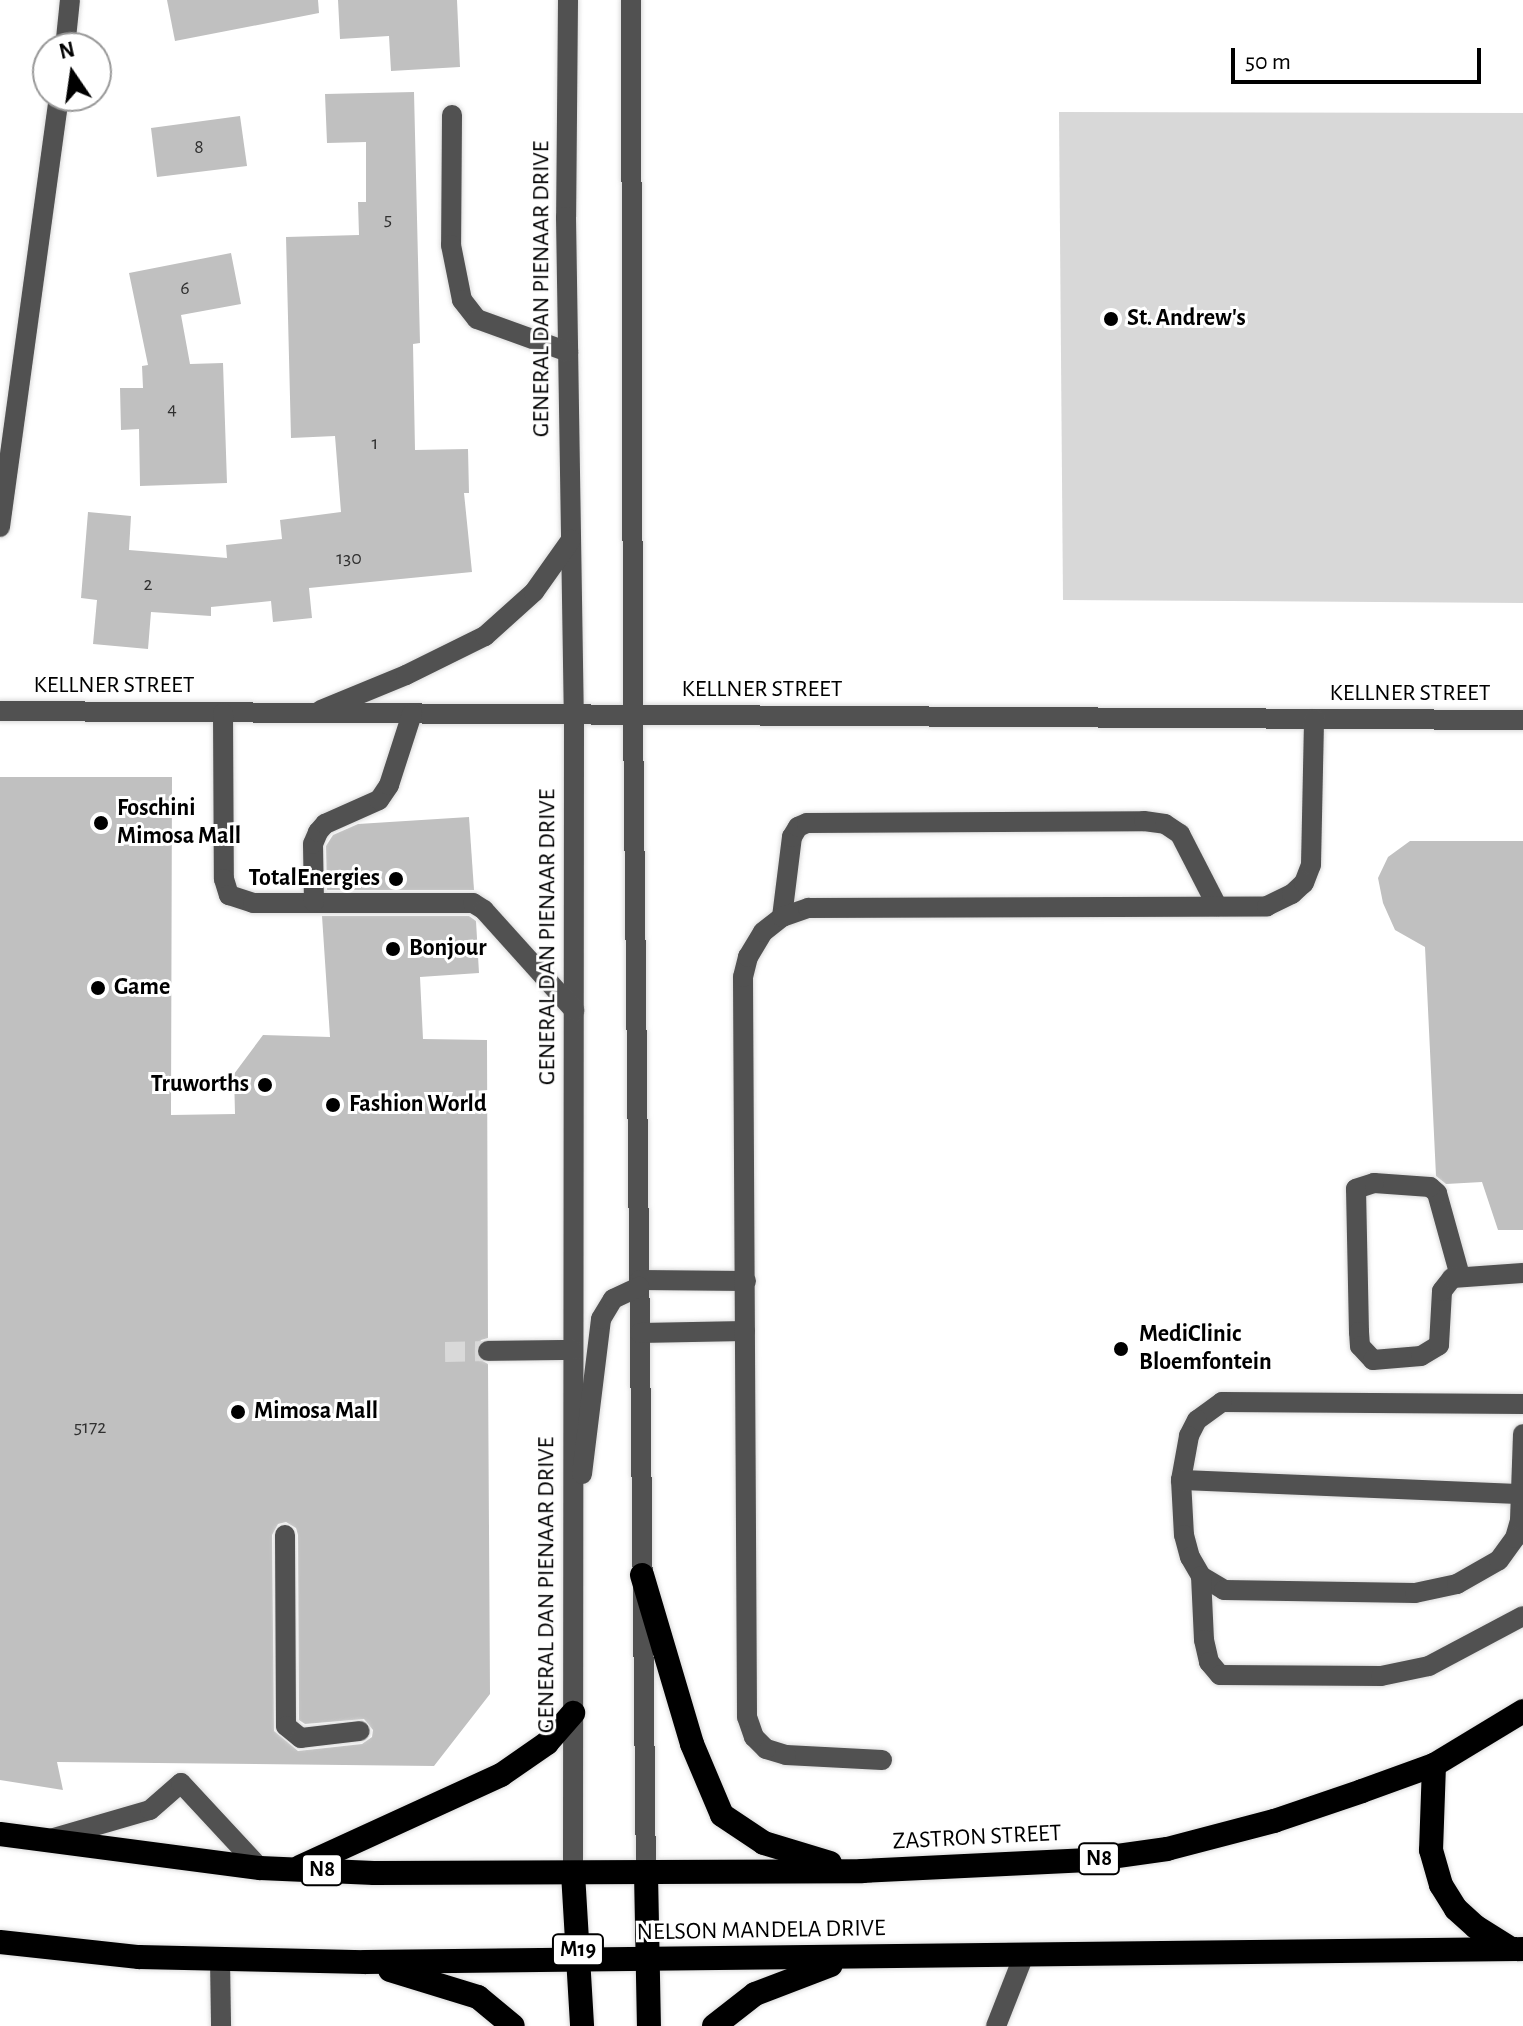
<!DOCTYPE html>
<style>
body{margin:0}
#map{position:relative;width:1523px;height:2026px;overflow:hidden;background:#fff;font-family:"Alegreya Sans",sans-serif}
div>[style]{position:absolute}
.green>*{inset:0;background:#d8d8d8}
.building>*{inset:0;background:#c0c0c0}
.minor-tunnel>*{height:20px;margin-top:-10px;transform-origin:0;background:repeating-linear-gradient(90deg,#d9d9d9 0 20px,transparent 0 30px)}
.roads{filter:drop-shadow(0 0 2px #dbdbdb) drop-shadow(0 0 2px #dbdbdb)}
.minor>*{height:20px;margin:-10px;padding:0 10px;transform-origin:10px;border-radius:10px;background:#515151}
.highway>*{height:24px;margin:-12px;padding:0 12px;transform-origin:12px;border-radius:12px;background:#000}
.dots>*{width:22px;height:22px;translate:-50% -50%;box-sizing:border-box;border:4px solid #fff;border-radius:50%}
span{translate:-50% -50%;white-space:nowrap;text-align:center;line-height:1.15;-webkit-text-stroke:6px #fff;paint-order:stroke}
.number-label{font-size:20px;color:#303030}
.number-label span{-webkit-text-stroke-width:0}
.shield-label span{padding:2px 6px;background:#fff;border:2px solid;border-radius:6px;-webkit-text-stroke-width:0}
.shield-label{font-size:22px;color:#000;font-weight:700}
.street-label{font-size:24px;color:#000}
.poi-label{font-size:24px;color:#000;font-weight:700}
.left{translate:0 -50%;text-align:left}
.right{translate:-100% -50%;text-align:right}
.north{position:absolute;left:32px;top:32px;width:80px;height:80px;box-sizing:border-box;background:#fff;border:2px solid #999;border-radius:50%;rotate:347deg;font-size:22px;font-weight:700;line-height:32px;text-align:center;color:#000}
.north::after{content:'';display:block;margin:auto;width:28px;height:36px;background:#000;clip-path:polygon(50% 0,100% 100%,50% 72%,0 100%)}
.scale{position:absolute;left:1231px;top:48px;width:250px;height:36px;box-sizing:border-box;border:4px solid #000;border-top:0;padding-left:10px;font-size:24px;line-height:28px;white-space:nowrap;color:#000;-webkit-text-stroke:6px #fff;paint-order:stroke}
</style>
<div id="map">
<div class="green">
<div style="clip-path:polygon(1059px 112px,1523px 113px,1523px 603px,1063px 600px)"></div>
</div>
<div class="building">
<div style="clip-path:polygon(167px 0,318px 0,319px 13px,175px 41px)"></div>
<div style="clip-path:polygon(338px 0,457px 0,460px 67px,391px 71px,389px 36px,340px 39px)"></div>
<div style="clip-path:polygon(414px 92px,420px 343px,413px 344px,415px 450px,468px 449px,469px 493px,464px 493px,472px 572px,309px 588px,312px 618px,273px 622px,271px 601px,211px 607px,211px 616px,151px 612px,148px 649px,93px 644px,97px 600px,81px 598px,88px 512px,131px 516px,129px 550px,227px 558px,226px 545px,282px 539px,280px 520px,341px 512px,335px 436px,291px 438px,286px 237px,359px 235px,358px 202px,366px 202px,366px 142px,327px 143px,325px 94px)"></div>
<div style="clip-path:polygon(240px 116px,247px 166px,157px 177px,151px 128px)"></div>
<div style="clip-path:polygon(231px 253px,241px 304px,181px 315px,190px 364px,223px 363px,227px 483px,140px 486px,139px 429px,121px 430px,120px 388px,143px 388px,142px 366px,148px 365px,129px 273px)"></div>
<div style="clip-path:polygon(evenodd,0 777px,172px 777px,171px 1115px,235px 1114px,234px 1074px,263px 1035px,330px 1037px,322px 916px,469px 916px,476px 921px,479px 973px,420px 977px,423px 1039px,487px 1040px,488px 1338px,481px 1340px,475px 1350px,477px 1358px,488px 1364px,490px 1694px,434px 1766px,57px 1762px,63px 1790px,0 1780px,0 777px,286px 1522px,296px 1528px,298px 1535px,299px 1720px,305px 1724px,364px 1719px,373px 1730px,372px 1737px,362px 1744px,298px 1751px,274px 1731px,272px 1535px,278px 1524px,286px 1522px)"></div>
<div style="clip-path:polygon(469px 817px,474px 890px,327px 890px,326px 846px,333px 835px,358px 824px)"></div>
<div style="clip-path:polygon(1410px 841px,1523px 841px,1523px 1230px,1498px 1230px,1482px 1182px,1446px 1184px,1436px 1176px,1425px 947px,1395px 930px,1383px 903px,1378px 878px,1388px 857px)"></div>
</div>
<div class="minor-tunnel">
<div style="left:445px;top:1352px;width:43px;rotate:-1.3deg"></div>
</div>
<div class="roads">
<div class="minor">
<div style="left:568px;top:0;width:217px;rotate:90.5deg"></div>
<div style="left:566px;top:217px;width:498px;rotate:89.1deg"></div>
<div style="left:574px;top:715px;width:1158px;rotate:90.05deg"></div>
<div style="left:631px;top:0;width:715px;rotate:89.84deg"></div>
<div style="left:633px;top:715px;width:1158px;rotate:89.36deg"></div>
<div style="left:65px;top:48px;width:48px;rotate:-84.1deg"></div>
<div style="left:452px;top:115px;width:130px;rotate:90.4deg"></div>
<div style="left:451px;top:245px;width:56px;rotate:78.7deg"></div>
<div style="left:462px;top:300px;width:24px;rotate:52deg"></div>
<div style="left:477px;top:319px;width:97px;rotate:19.9deg"></div>
<div style="left:0;top:527px;width:435px;rotate:-82.2deg"></div>
<div style="left:321px;top:710px;width:92px;rotate:-22.4deg"></div>
<div style="left:406px;top:675px;width:88px;rotate:-26.3deg"></div>
<div style="left:485px;top:636px;width:66px;rotate:-41.9deg"></div>
<div style="left:534px;top:592px;width:64px;rotate:-54.6deg"></div>
<div style="left:0;top:711px;width:1523px;rotate:0.34deg"></div>
<div style="left:223px;top:713px;width:166px;rotate:89.7deg"></div>
<div style="left:224px;top:879px;width:17px;rotate:73deg"></div>
<div style="left:229px;top:895px;width:25px;rotate:18deg"></div>
<div style="left:253px;top:903px;width:220px"></div>
<div style="left:473px;top:903px;width:13px;rotate:32deg"></div>
<div style="left:484px;top:910px;width:135px;rotate:48deg"></div>
<div style="left:314px;top:902px;width:58px;rotate:-91deg"></div>
<div style="left:313px;top:844px;width:13px;rotate:-67deg"></div>
<div style="left:318px;top:832px;width:11px;rotate:-49deg"></div>
<div style="left:325px;top:824px;width:59px;rotate:-24deg"></div>
<div style="left:379px;top:800px;width:18px;rotate:-56deg"></div>
<div style="left:389px;top:785px;width:75px;rotate:-72.1deg"></div>
<div style="left:782px;top:917px;width:81px;rotate:-82.9deg"></div>
<div style="left:792px;top:837px;width:12px;rotate:-59deg"></div>
<div style="left:798px;top:827px;width:10px;rotate:-24deg"></div>
<div style="left:807px;top:823px;width:337px;rotate:-0.3deg"></div>
<div style="left:1144px;top:821px;width:21px;rotate:8deg"></div>
<div style="left:1165px;top:824px;width:18px;rotate:34deg"></div>
<div style="left:1180px;top:834px;width:81px;rotate:62.8deg"></div>
<div style="left:1460px;top:1276px;width:86px;rotate:-105.5deg"></div>
<div style="left:1437px;top:1193px;width:9px;rotate:-139deg"></div>
<div style="left:1430px;top:1187px;width:56px;rotate:-175.9deg"></div>
<div style="left:1374px;top:1183px;width:19px;rotate:162deg"></div>
<div style="left:1356px;top:1189px;width:143px;rotate:88.8deg"></div>
<div style="left:1359px;top:1332px;width:14px;rotate:86deg"></div>
<div style="left:1360px;top:1346px;width:19px;rotate:47deg"></div>
<div style="left:1373px;top:1360px;width:48px;rotate:-4.8deg"></div>
<div style="left:1421px;top:1356px;width:21px;rotate:-31deg"></div>
<div style="left:1439px;top:1345px;width:54px;rotate:-86.8deg"></div>
<div style="left:1442px;top:1291px;width:16px;rotate:-52deg"></div>
<div style="left:1452px;top:1278px;width:71px;rotate:-4deg"></div>
<div style="left:640px;top:1280px;width:106px;rotate:0.5deg"></div>
<div style="left:640px;top:1333px;width:105px;rotate:-1.1deg"></div>
<div style="left:488px;top:1351px;width:85px;rotate:-0.7deg"></div>
<div style="left:1523px;top:1404px;width:301px;rotate:-179.6deg"></div>
<div style="left:1222px;top:1402px;width:31px;rotate:144deg"></div>
<div style="left:1197px;top:1420px;width:18px;rotate:117deg"></div>
<div style="left:1189px;top:1436px;width:45px;rotate:100.3deg"></div>
<div style="left:1181px;top:1480px;width:55px;rotate:86.9deg"></div>
<div style="left:1184px;top:1535px;width:23px;rotate:75deg"></div>
<div style="left:1190px;top:1557px;width:22px;rotate:60deg"></div>
<div style="left:1201px;top:1576px;width:27px;rotate:31deg"></div>
<div style="left:1224px;top:1590px;width:191px;rotate:0.9deg"></div>
<div style="left:1415px;top:1593px;width:43px;rotate:-12.1deg"></div>
<div style="left:1457px;top:1584px;width:48px;rotate:-29.7deg"></div>
<div style="left:1499px;top:1560px;width:27px;rotate:-54deg"></div>
<div style="left:1515px;top:1538px;width:19px;rotate:-74deg"></div>
<div style="left:1520px;top:1520px;width:86px;rotate:-88deg"></div>
<div style="left:582px;top:1474px;width:156px;rotate:-83deg"></div>
<div style="left:601px;top:1319px;width:23px;rotate:-59deg"></div>
<div style="left:613px;top:1299px;width:29px;rotate:-25deg"></div>
<div style="left:1181px;top:1480px;width:339px;rotate:2.4deg"></div>
<div style="left:285px;top:1535px;width:191px;rotate:89.7deg"></div>
<div style="left:286px;top:1726px;width:19px;rotate:39deg"></div>
<div style="left:301px;top:1738px;width:59px;rotate:-6.8deg"></div>
<div style="left:1201px;top:1576px;width:64px;rotate:87.3deg"></div>
<div style="left:1204px;top:1640px;width:23px;rotate:77deg"></div>
<div style="left:1209px;top:1662px;width:17px;rotate:50deg"></div>
<div style="left:1220px;top:1675px;width:161px;rotate:0.4deg"></div>
<div style="left:1381px;top:1676px;width:49px;rotate:-11.8deg"></div>
<div style="left:1429px;top:1666px;width:106px;rotate:-28deg"></div>
<div style="left:882px;top:1760px;width:96px;rotate:-177deg"></div>
<div style="left:786px;top:1755px;width:21px;rotate:-163deg"></div>
<div style="left:766px;top:1749px;width:17px;rotate:-135deg"></div>
<div style="left:754px;top:1737px;width:21px;rotate:-109deg"></div>
<div style="left:747px;top:1717px;width:740px;rotate:-90.31deg"></div>
<div style="left:743px;top:977px;width:21px;rotate:-76deg"></div>
<div style="left:748px;top:957px;width:29px;rotate:-59deg"></div>
<div style="left:763px;top:932px;width:24px;rotate:-38deg"></div>
<div style="left:782px;top:917px;width:28px;rotate:-19deg"></div>
<div style="left:808px;top:908px;width:459px;rotate:-0.2deg"></div>
<div style="left:1267px;top:906px;width:28px;rotate:-26deg"></div>
<div style="left:1292px;top:894px;width:16px;rotate:-43deg"></div>
<div style="left:1304px;top:883px;width:19px;rotate:-69deg"></div>
<div style="left:1311px;top:865px;width:146px;rotate:-88.8deg"></div>
<div style="left:50px;top:1839px;width:104px;rotate:-16.2deg"></div>
<div style="left:150px;top:1810px;width:41px;rotate:-41.1deg"></div>
<div style="left:181px;top:1783px;width:116px;rotate:47.1deg"></div>
<div style="left:220px;top:1959px;width:67px;rotate:89.1deg"></div>
<div style="left:996px;top:2026px;width:76px;rotate:-68.5deg"></div>
</div>
<div class="highway">
<div style="left:642px;top:1575px;width:176px;rotate:73.5deg"></div>
<div style="left:692px;top:1744px;width:77px;rotate:67.1deg"></div>
<div style="left:722px;top:1815px;width:50px;rotate:33.7deg"></div>
<div style="left:764px;top:1843px;width:69px;rotate:16.9deg"></div>
<div style="left:1434px;top:1765px;width:85px;rotate:92deg"></div>
<div style="left:1431px;top:1850px;width:36px;rotate:74deg"></div>
<div style="left:1441px;top:1885px;width:28px;rotate:58deg"></div>
<div style="left:1456px;top:1909px;width:27px;rotate:42deg"></div>
<div style="left:1476px;top:1927px;width:40px;rotate:32deg"></div>
<div style="left:0;top:1834px;width:262px;rotate:7.5deg"></div>
<div style="left:260px;top:1868px;width:114px;rotate:2.5deg"></div>
<div style="left:374px;top:1873px;width:488px;rotate:-0.2deg"></div>
<div style="left:862px;top:1871px;width:227px;rotate:-2.8deg"></div>
<div style="left:1089px;top:1860px;width:79px;rotate:-8deg"></div>
<div style="left:1167px;top:1849px;width:111px;rotate:-14.7deg"></div>
<div style="left:1274px;top:1821px;width:93px;rotate:-18.8deg"></div>
<div style="left:1362px;top:1791px;width:77px;rotate:-19.9deg"></div>
<div style="left:1434px;top:1765px;width:104px;rotate:-31.2deg"></div>
<div style="left:300px;top:1867px;width:221px;rotate:-24.6deg"></div>
<div style="left:501px;top:1775px;width:56px;rotate:-34.8deg"></div>
<div style="left:547px;top:1743px;width:40px;rotate:-49deg"></div>
<div style="left:573px;top:1873px;width:153px;rotate:86.6deg"></div>
<div style="left:646px;top:1873px;width:153px;rotate:88.9deg"></div>
<div style="left:0;top:1942px;width:140px;rotate:6.2deg"></div>
<div style="left:139px;top:1957px;width:226px;rotate:1.3deg"></div>
<div style="left:365px;top:1962px;width:1158px;rotate:-0.64deg"></div>
<div style="left:390px;top:1970px;width:92px;rotate:17.1deg"></div>
<div style="left:478px;top:1997px;width:45px;rotate:39.6deg"></div>
<div style="left:714px;top:2026px;width:52px;rotate:-38deg"></div>
<div style="left:755px;top:1994px;width:81px;rotate:-20.9deg"></div>
</div>
</div>
<div class="dots">
<div style="left:1111px;top:319px;background:#000"></div>
<div style="left:101px;top:823px;background:#000"></div>
<div style="left:396px;top:879px;background:#000"></div>
<div style="left:393px;top:949px;background:#000"></div>
<div style="left:98px;top:988px;background:#000"></div>
<div style="left:265px;top:1085px;background:#000"></div>
<div style="left:333px;top:1105px;background:#000"></div>
<div style="left:1121px;top:1349px;background:#000"></div>
<div style="left:238px;top:1412px;background:#000"></div>
</div>
<div class="number-label">
<span style="left:199px;top:147px">8</span>
<span style="left:388px;top:219px">5</span>
<span style="left:185px;top:288px">6</span>
<span style="left:172px;top:409px">4</span>
<span style="left:375px;top:443px">1</span>
<span style="left:349px;top:558px">130</span>
<span style="left:148px;top:584px">2</span>
<span style="left:90px;top:1427px">5172</span>
</div>
<div class="shield-label">
<span style="left:1099px;top:1859px">N8</span>
<span style="left:322px;top:1870px">N8</span>
<span style="left:578px;top:1950px">M19</span>
</div>
<div class="street-label">
<span style="left:542px;top:289px;rotate:-90deg">GENERAL DAN PIENAAR DRIVE</span>
<span style="left:114px;top:686px">KELLNER STREET</span>
<span style="left:762px;top:690px">KELLNER STREET</span>
<span style="left:1410px;top:694px">KELLNER STREET</span>
<span style="left:548px;top:937px;rotate:-90deg">GENERAL DAN PIENAAR DRIVE</span>
<span style="left:547px;top:1585px;rotate:-90deg">GENERAL DAN PIENAAR DRIVE</span>
<span style="left:977px;top:1838px;rotate:-3deg">ZASTRON STREET</span>
<span style="left:761px;top:1931px;rotate:-1deg">NELSON MANDELA DRIVE</span>
</div>
<div class="poi-label">
<span class="left" style="left:1127px;top:319px">St. Andrew's</span>
<span class="left" style="left:117px;top:823px">Foschini<br>Mimosa Mall</span>
<span class="right" style="left:380px;top:879px">TotalEnergies</span>
<span class="left" style="left:409px;top:949px">Bonjour</span>
<span class="left" style="left:114px;top:988px">Game</span>
<span class="right" style="left:249px;top:1085px">Truworths</span>
<span class="left" style="left:349px;top:1105px">Fashion World</span>
<span class="left" style="left:1139px;top:1349px">MediClinic<br>Bloemfontein</span>
<span class="left" style="left:254px;top:1412px">Mimosa Mall</span>
</div>
<div class="north">N</div>
<div class="scale">50 m</div>
</div>
